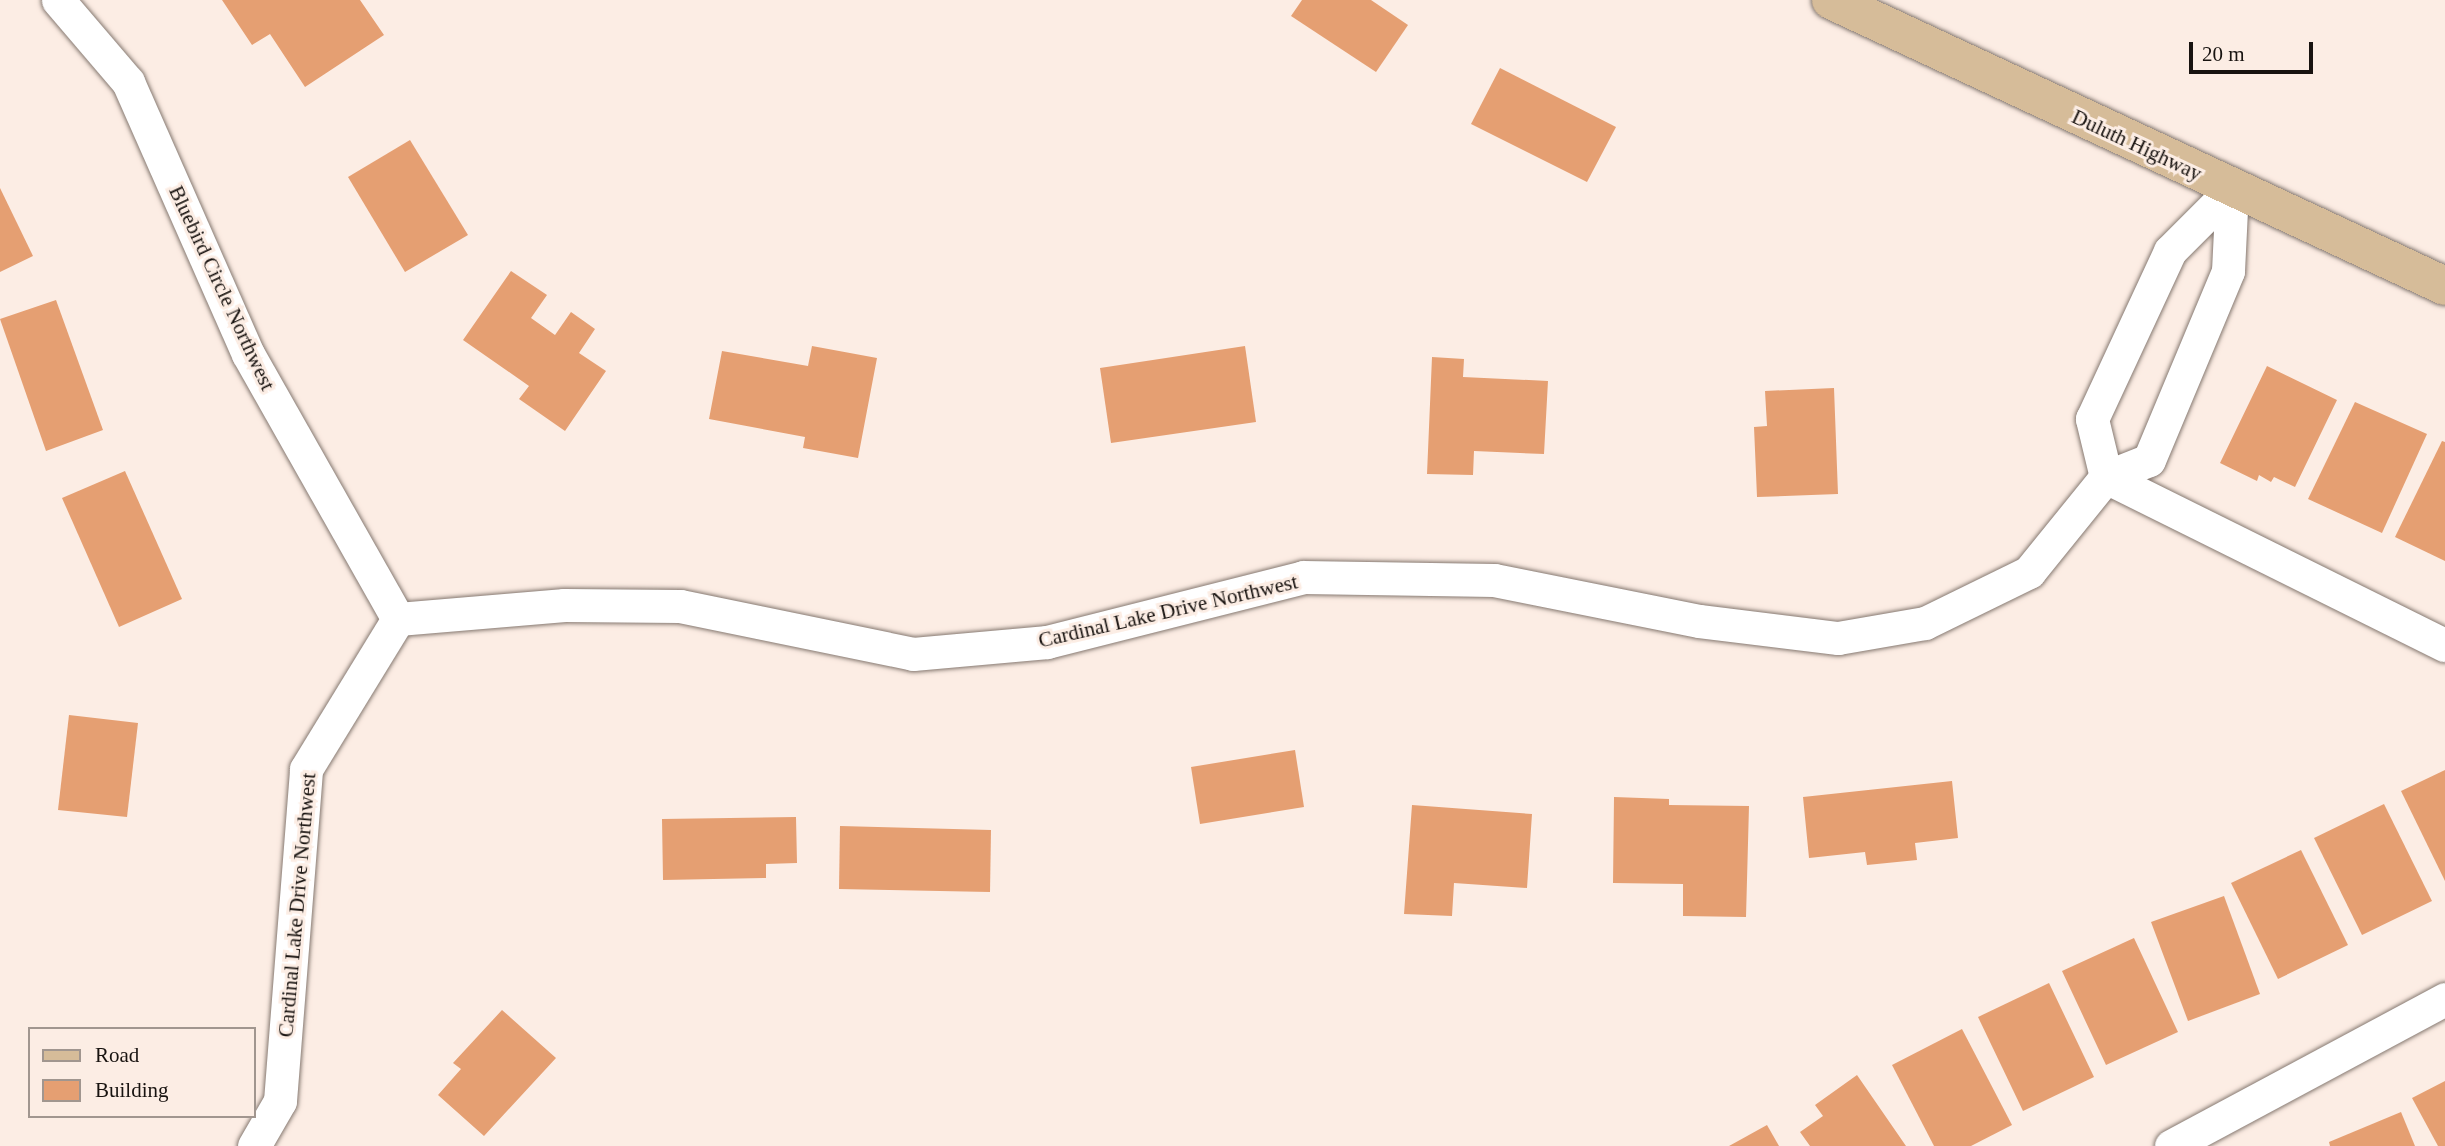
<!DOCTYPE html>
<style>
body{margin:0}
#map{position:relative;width:2445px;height:1146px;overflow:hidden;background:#fcede4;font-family:"Times New Roman",serif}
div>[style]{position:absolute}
.building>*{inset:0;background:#e59f72}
.roads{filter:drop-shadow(0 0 2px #867971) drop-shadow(0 0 2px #867971)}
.minor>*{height:33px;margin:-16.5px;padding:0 16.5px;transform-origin:16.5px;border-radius:16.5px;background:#fff}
.primary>*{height:38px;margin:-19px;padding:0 19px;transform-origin:19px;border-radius:19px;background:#d6bc99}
span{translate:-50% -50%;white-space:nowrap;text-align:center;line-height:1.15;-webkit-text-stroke:6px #fcede4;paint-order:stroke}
.street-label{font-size:21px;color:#181310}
.legend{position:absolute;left:28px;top:1027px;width:228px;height:91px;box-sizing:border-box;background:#fcede4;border:2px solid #a1968f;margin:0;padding:9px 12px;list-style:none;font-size:21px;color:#181310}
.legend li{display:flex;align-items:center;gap:14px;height:35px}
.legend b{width:35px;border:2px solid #a1968f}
.scale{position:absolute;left:2189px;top:42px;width:124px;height:32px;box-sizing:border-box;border:4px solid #181310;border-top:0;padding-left:9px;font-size:21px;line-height:24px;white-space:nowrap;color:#181310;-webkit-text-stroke:5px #fcede4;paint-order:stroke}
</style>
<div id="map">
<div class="building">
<div style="clip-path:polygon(222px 0,360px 0,384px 35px,305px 87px,270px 34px,252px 45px)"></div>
<div style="clip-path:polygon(1302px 0,1371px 0,1408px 25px,1376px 72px,1291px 16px)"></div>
<div style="clip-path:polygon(1500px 68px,1616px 127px,1587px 182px,1471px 124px)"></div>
<div style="clip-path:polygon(410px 140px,468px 235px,405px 272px,348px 177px)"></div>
<div style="clip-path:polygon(0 188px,33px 256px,0 272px)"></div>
<div style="clip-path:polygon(511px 271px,547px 295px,531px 318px,555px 335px,571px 312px,595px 329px,579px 353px,606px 371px,565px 431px,519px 399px,529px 386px,463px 340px)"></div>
<div style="clip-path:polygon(56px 300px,103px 430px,46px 451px,0 319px)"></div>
<div style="clip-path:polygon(812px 346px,877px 358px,858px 458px,803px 448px,805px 437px,709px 419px,722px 351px,808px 366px)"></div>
<div style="clip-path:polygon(1245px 346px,1256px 422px,1111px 443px,1100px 368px)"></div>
<div style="clip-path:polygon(1432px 357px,1464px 359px,1463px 377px,1548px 381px,1544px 454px,1474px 451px,1473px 475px,1427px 474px)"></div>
<div style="clip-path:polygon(2267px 366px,2337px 400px,2295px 487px,2274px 477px,2271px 482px,2259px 475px,2257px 481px,2220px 463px)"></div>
<div style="clip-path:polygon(1834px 388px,1838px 494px,1757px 497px,1754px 427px,1767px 426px,1765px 391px)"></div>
<div style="clip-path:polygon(2355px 402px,2427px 434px,2382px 533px,2308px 499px)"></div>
<div style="clip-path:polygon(2442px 441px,2445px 442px,2445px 561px,2395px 537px)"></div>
<div style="clip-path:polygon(125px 471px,182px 599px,119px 627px,62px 498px)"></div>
<div style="clip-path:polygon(69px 715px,138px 723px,127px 817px,58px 810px)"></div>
<div style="clip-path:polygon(1295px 750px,1304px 807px,1200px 824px,1191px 767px)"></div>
<div style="clip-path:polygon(2445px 770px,2445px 881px,2401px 791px)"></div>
<div style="clip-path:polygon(1952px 781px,1958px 838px,1915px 843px,1917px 860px,1867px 865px,1865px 852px,1809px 858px,1803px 797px)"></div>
<div style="clip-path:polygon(1614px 797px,1669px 799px,1669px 805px,1749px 806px,1746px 917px,1683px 916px,1683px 884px,1613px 883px)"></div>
<div style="clip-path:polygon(2384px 804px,2432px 901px,2362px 935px,2314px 838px)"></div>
<div style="clip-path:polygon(1412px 805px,1532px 814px,1527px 888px,1454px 883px,1452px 916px,1404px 914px)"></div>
<div style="clip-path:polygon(796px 817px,797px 863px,766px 864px,766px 878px,663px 880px,662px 819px)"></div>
<div style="clip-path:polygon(840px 826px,991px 830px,990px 892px,839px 889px)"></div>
<div style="clip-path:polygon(2301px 850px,2348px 945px,2278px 979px,2231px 883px)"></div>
<div style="clip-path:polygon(2224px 896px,2260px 994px,2188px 1021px,2151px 922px)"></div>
<div style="clip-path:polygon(2134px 938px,2178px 1032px,2106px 1065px,2062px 971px)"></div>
<div style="clip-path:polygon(2049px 983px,2094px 1077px,2023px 1111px,1978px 1017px)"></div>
<div style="clip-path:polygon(502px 1010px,556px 1058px,484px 1136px,438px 1095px,461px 1069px,453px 1063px)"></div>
<div style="clip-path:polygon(1962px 1029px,2012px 1125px,1971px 1146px,1934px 1146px,1892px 1065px)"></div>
<div style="clip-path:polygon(1857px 1075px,1906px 1146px,1810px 1146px,1800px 1132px,1823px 1116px,1815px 1105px)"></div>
<div style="clip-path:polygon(2445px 1081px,2445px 1146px,2438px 1146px,2412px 1098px)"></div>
<div style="clip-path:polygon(2401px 1112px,2415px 1146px,2330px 1146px,2329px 1142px)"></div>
<div style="clip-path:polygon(1767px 1125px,1779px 1146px,1729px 1146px)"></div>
</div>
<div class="roads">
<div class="minor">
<div style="left:58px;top:0;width:108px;rotate:49.5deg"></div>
<div style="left:128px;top:82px;width:297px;rotate:66.2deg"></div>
<div style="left:248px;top:354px;width:305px;rotate:60.5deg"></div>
<div style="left:2106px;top:477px;width:378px;rotate:26.4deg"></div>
<div style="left:2106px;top:477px;width:60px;rotate:-103.6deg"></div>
<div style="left:2092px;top:419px;width:185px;rotate:-65.1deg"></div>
<div style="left:2170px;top:251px;width:88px;rotate:-45deg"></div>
<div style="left:398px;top:619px;width:167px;rotate:-4.8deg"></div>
<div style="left:564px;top:605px;width:116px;rotate:0.5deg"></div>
<div style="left:680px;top:606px;width:238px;rotate:11.6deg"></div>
<div style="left:913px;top:654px;width:135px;rotate:-5.1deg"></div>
<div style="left:1047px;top:642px;width:264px;rotate:-14.2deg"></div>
<div style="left:1303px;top:577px;width:191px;rotate:0.9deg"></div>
<div style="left:1494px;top:580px;width:209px;rotate:11.3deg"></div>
<div style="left:1699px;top:621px;width:140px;rotate:7deg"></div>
<div style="left:1838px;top:638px;width:88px;rotate:-9.8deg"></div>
<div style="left:1925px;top:623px;width:116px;rotate:-26.1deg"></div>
<div style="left:2029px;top:572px;width:122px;rotate:-51deg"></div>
<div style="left:2106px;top:477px;width:46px;rotate:-21.6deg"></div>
<div style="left:2149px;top:460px;width:205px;rotate:-67.3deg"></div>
<div style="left:2228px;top:271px;width:82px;rotate:-87.2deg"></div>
<div style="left:254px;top:1146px;width:52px;rotate:-60deg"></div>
<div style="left:280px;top:1101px;width:333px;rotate:-85.5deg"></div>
<div style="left:306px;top:769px;width:176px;rotate:-58.5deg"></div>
<div style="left:2171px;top:1146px;width:311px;rotate:-28.2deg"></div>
</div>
<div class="primary">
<div style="left:1831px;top:0;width:677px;rotate:24.98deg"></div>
</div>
</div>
<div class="street-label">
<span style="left:2137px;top:145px;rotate:25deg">Duluth Highway</span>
<span style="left:222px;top:288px;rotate:65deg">Bluebird Circle Northwest</span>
<span style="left:1168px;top:611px;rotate:-13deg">Cardinal Lake Drive Northwest</span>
<span style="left:297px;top:905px;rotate:-85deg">Cardinal Lake Drive Northwest</span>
</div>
<ul class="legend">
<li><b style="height:9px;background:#d6bc99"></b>Road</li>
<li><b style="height:19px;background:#e59f72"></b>Building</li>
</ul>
<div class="scale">20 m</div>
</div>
